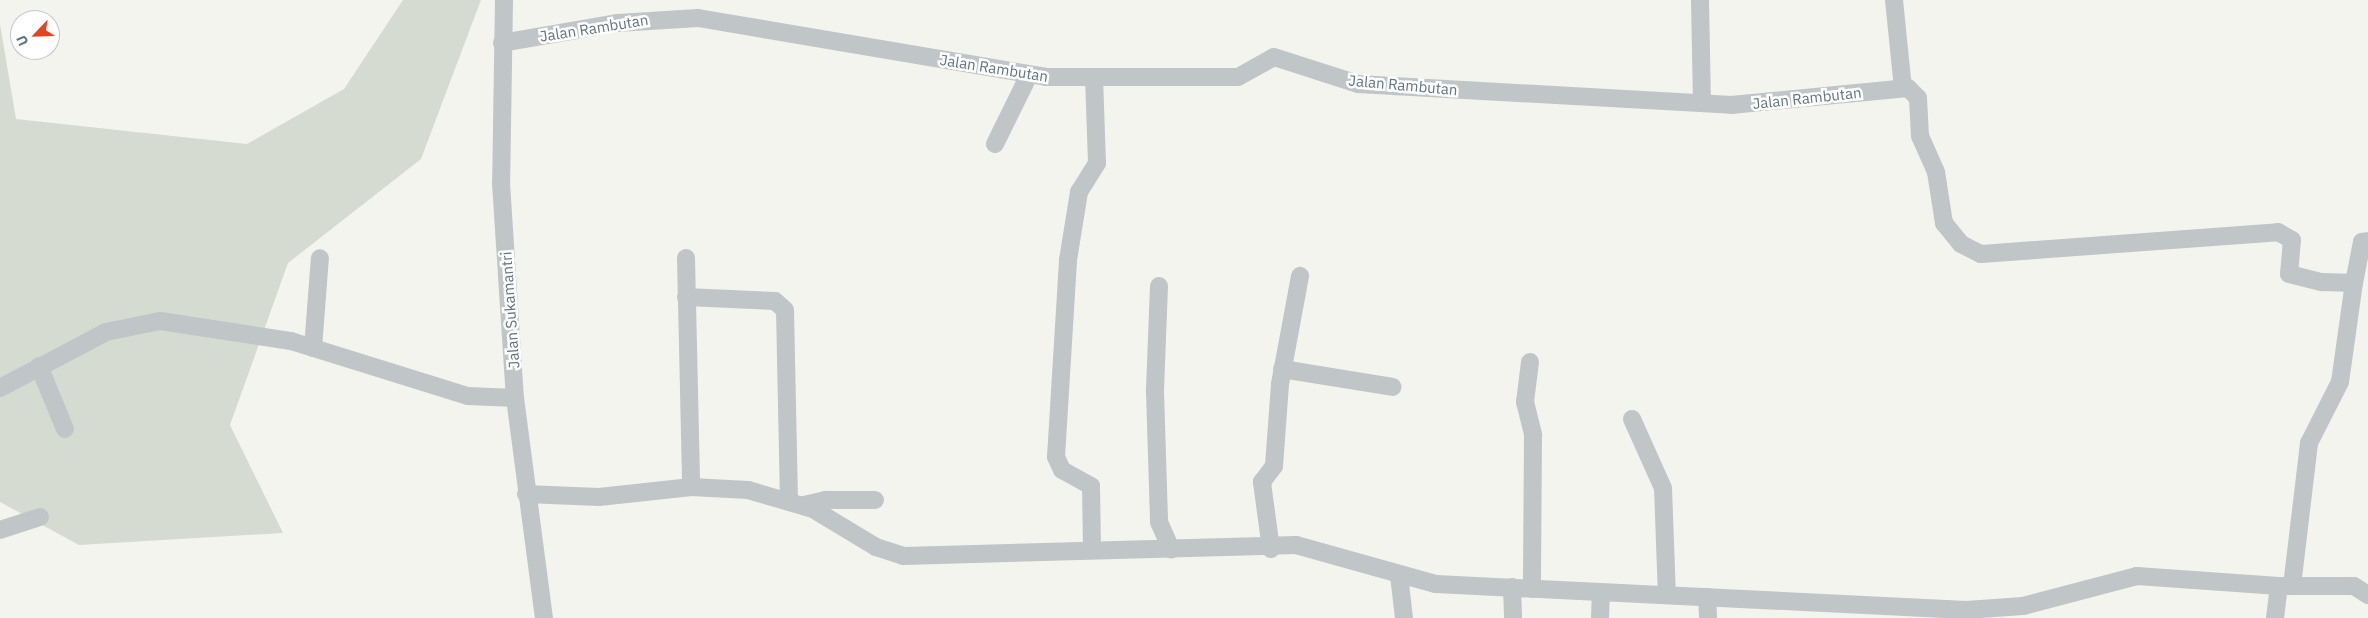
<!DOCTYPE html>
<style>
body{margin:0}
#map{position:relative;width:2368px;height:618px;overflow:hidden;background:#f4f4ef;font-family:"IBM Plex Sans",sans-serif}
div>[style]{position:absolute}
.green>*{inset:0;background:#d5dbd0}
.street>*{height:18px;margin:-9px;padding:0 9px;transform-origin:9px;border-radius:9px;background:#c0c5c7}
span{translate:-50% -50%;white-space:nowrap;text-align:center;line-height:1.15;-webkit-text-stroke:5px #fff;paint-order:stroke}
.street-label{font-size:15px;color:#627581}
.north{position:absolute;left:10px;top:10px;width:50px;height:50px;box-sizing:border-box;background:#fff;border:1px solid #c0c8cd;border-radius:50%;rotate:246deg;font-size:14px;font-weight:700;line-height:20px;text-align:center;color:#627581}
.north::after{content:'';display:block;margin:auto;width:18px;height:22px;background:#e7421c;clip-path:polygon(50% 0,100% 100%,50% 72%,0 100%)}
</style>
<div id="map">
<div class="green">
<div style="clip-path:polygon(403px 0,481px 0,421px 159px,288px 263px,230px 425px,283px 533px,79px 545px,0 502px,0 24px,16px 119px,247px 144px,344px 89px)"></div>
</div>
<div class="street">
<div style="left:504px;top:0;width:183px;rotate:90.9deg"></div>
<div style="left:501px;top:183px;width:215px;rotate:86.3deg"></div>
<div style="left:515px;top:398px;width:222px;rotate:82.5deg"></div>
<div style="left:1700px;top:0;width:103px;rotate:88.9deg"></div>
<div style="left:1894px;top:0;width:88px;rotate:84.2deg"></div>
<div style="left:502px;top:43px;width:118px;rotate:-9.8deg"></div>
<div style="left:618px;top:23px;width:80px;rotate:-3.6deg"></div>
<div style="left:698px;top:18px;width:352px;rotate:9.6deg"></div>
<div style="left:1045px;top:77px;width:193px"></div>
<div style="left:1238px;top:77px;width:41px;rotate:-29.1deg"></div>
<div style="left:1274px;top:57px;width:88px;rotate:17.8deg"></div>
<div style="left:1358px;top:84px;width:374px;rotate:3.2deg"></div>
<div style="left:1731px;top:105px;width:178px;rotate:-5.5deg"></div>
<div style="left:1908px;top:88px;width:14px;rotate:45deg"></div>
<div style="left:1918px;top:98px;width:38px;rotate:87deg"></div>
<div style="left:1920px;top:136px;width:39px;rotate:66deg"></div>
<div style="left:1936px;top:172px;width:52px;rotate:81.1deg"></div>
<div style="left:1944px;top:223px;width:27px;rotate:51deg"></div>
<div style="left:1961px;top:244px;width:22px;rotate:27deg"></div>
<div style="left:1981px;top:254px;width:298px;rotate:-4.2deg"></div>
<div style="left:2278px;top:232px;width:16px;rotate:30deg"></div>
<div style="left:2292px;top:240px;width:34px;rotate:95deg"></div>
<div style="left:2289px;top:274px;width:34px;rotate:14deg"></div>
<div style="left:2322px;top:282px;width:32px;rotate:2deg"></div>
<div style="left:2354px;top:283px;width:42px;rotate:-79deg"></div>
<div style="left:2362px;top:242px;width:6px;rotate:-9deg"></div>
<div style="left:995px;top:144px;width:77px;rotate:-63.8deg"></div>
<div style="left:686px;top:258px;width:229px;rotate:88.7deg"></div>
<div style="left:1159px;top:286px;width:106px;rotate:92.2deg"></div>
<div style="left:1155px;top:392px;width:130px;rotate:88.2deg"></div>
<div style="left:1159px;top:522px;width:30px;rotate:66deg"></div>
<div style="left:686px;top:297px;width:89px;rotate:2.6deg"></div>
<div style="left:775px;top:301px;width:13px;rotate:42deg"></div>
<div style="left:785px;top:310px;width:189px;rotate:88.8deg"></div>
<div style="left:313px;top:348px;width:90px;rotate:-85.6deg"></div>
<div style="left:1530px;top:362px;width:40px;rotate:97.1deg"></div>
<div style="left:1525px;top:402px;width:34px;rotate:76deg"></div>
<div style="left:1533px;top:435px;width:154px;rotate:90.4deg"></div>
<div style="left:39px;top:366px;width:68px;rotate:67.6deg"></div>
<div style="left:1282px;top:369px;width:112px;rotate:9.2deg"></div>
<div style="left:0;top:388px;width:120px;rotate:-27.8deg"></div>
<div style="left:106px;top:332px;width:55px;rotate:-11.5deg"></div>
<div style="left:160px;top:321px;width:133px;rotate:8.7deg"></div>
<div style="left:291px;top:341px;width:185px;rotate:17.3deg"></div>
<div style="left:468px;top:396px;width:47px;rotate:2.4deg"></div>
<div style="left:1632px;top:419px;width:76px;rotate:65.8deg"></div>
<div style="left:1663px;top:488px;width:107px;rotate:87.9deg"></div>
<div style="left:526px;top:494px;width:73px;rotate:2.4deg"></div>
<div style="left:599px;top:497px;width:93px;rotate:-6.2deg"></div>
<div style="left:691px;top:487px;width:57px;rotate:3deg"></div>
<div style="left:748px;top:490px;width:68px;rotate:16.3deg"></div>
<div style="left:813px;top:509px;width:74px;rotate:31.1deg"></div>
<div style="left:876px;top:547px;width:28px;rotate:18deg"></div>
<div style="left:903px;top:556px;width:393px;rotate:-1.6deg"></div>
<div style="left:1296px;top:545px;width:145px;rotate:15.6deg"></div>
<div style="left:1436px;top:584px;width:531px;rotate:2.81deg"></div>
<div style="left:1966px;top:610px;width:57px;rotate:-4deg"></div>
<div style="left:2023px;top:606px;width:118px;rotate:-14.7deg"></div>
<div style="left:2137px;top:576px;width:142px;rotate:4deg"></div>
<div style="left:2279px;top:586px;width:75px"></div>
<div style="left:2354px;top:586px;width:17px;rotate:33deg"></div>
<div style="left:804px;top:505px;width:23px;rotate:-13deg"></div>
<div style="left:826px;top:500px;width:49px"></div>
<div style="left:0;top:530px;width:42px;rotate:-18deg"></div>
<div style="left:1092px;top:549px;width:63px;rotate:-90.9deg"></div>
<div style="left:1091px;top:486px;width:33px;rotate:-151deg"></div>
<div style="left:1062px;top:470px;width:14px;rotate:-115deg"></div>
<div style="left:1056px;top:457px;width:197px;rotate:-86.5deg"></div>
<div style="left:1068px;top:260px;width:69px;rotate:-80.8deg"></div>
<div style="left:1079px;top:192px;width:34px;rotate:-58deg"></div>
<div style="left:1097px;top:163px;width:85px;rotate:-92deg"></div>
<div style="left:1271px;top:549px;width:68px;rotate:-97.7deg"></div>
<div style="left:1262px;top:482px;width:20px;rotate:-53deg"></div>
<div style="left:1274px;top:466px;width:82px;rotate:-85.8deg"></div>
<div style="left:1280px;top:384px;width:110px;rotate:-79.5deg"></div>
<div style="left:1399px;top:575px;width:43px;rotate:83.4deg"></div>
<div style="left:2292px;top:586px;width:144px;rotate:-83.2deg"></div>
<div style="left:2309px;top:443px;width:68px;rotate:-63.1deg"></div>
<div style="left:2340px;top:382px;width:100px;rotate:-82deg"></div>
<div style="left:1512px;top:587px;width:31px;rotate:88deg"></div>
<div style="left:1707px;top:597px;width:21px;rotate:87deg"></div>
<div style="left:1600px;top:618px;width:25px;rotate:-88deg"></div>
<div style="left:2275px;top:618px;width:32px;rotate:-83deg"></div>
</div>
<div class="street-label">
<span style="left:594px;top:28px;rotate:-9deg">Jalan Rambutan</span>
<span style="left:994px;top:68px;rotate:9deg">Jalan Rambutan</span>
<span style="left:1403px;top:85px;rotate:5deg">Jalan Rambutan</span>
<span style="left:1807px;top:98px;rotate:-6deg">Jalan Rambutan</span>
<span style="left:510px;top:310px;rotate:-94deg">Jalan Sukamantri</span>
</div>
<div class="north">U</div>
</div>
